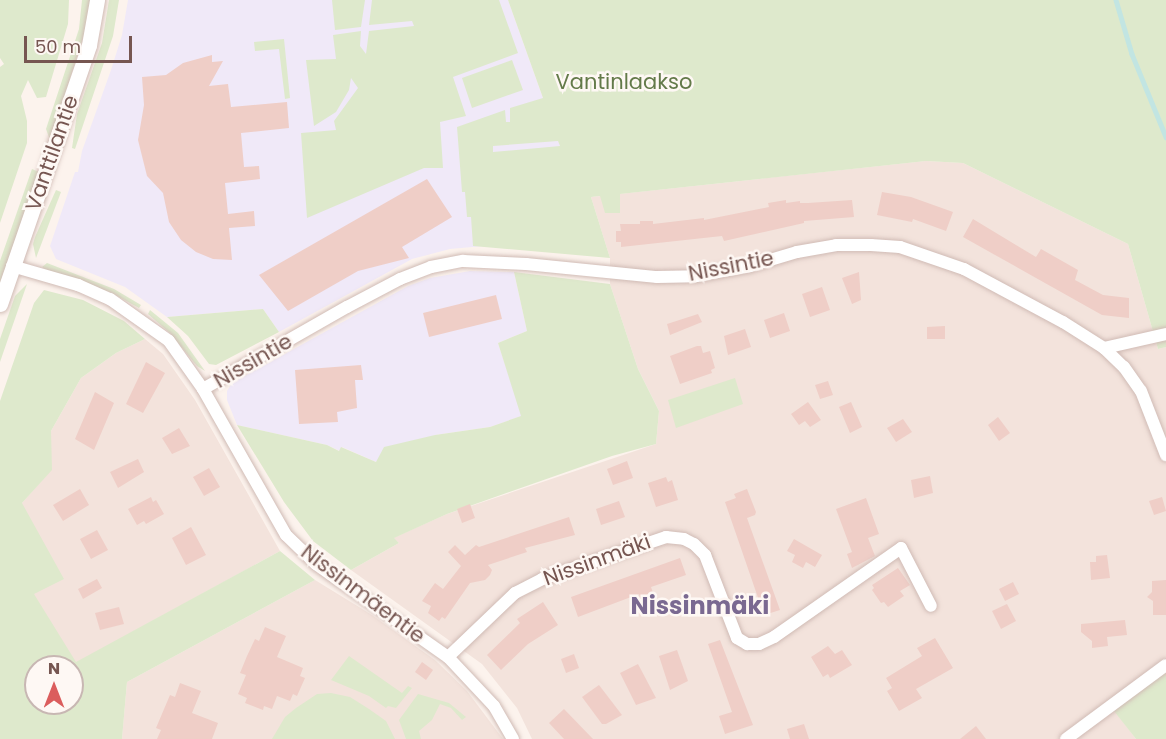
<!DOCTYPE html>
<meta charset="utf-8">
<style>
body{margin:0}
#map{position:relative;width:1166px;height:739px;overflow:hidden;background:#fcf3ed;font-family:Poppins,sans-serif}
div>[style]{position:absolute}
.residential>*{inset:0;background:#f3e3dc}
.education>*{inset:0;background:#f0e9f8}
.green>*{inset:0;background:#dee9cc}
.stream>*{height:4.5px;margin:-2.25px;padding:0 2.25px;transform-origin:2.25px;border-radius:2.25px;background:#c2e5e2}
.building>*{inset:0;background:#efcec7}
.roads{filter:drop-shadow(0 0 2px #d0bbb5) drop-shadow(0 0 2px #d0bbb5)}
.minor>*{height:12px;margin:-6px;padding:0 6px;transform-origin:6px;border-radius:6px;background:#fff}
.tertiary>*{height:15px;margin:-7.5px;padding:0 7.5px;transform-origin:7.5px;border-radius:7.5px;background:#fff}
span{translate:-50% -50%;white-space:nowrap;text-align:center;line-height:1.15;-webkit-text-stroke:5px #fef8f4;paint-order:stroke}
.park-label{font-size:21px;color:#637a49}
.street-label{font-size:21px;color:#765651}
.quarter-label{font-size:24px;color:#7a6991;font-weight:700}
.north{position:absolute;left:24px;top:655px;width:60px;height:60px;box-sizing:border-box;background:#fef8f4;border:2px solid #c8b7b3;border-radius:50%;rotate:0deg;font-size:16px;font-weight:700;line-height:24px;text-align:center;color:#765651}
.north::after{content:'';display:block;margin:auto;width:21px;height:27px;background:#db5d5d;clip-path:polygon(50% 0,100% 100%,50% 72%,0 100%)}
.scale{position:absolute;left:24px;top:36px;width:108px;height:27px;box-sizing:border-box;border:3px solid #765651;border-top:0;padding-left:8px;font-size:18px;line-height:21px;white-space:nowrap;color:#765651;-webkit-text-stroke:4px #fef8f4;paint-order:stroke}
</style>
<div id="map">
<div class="residential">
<div style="clip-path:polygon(926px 161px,963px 163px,1128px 244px,1158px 349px,1166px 347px,1166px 672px,1115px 711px,1136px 739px,532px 739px,517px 708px,482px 664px,351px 570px,399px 543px,393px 538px,447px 514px,656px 444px,659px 411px,638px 369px,610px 284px,610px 258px,591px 197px)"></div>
<div style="clip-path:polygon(145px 339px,163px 354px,195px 400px,280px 551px,76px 663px,33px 594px,22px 503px,51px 470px,51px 431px,81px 378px,116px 353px)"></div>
<div style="clip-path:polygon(315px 580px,372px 615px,435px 660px,467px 691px,503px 739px,122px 739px,127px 682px)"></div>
</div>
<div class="education">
<div style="clip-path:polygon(128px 0,508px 0,560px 146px,484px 246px,450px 249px,412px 259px,279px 332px,263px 309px,167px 317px,125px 287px,56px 259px,50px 246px,75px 172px,78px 172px,82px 151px,111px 70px,122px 35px)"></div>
<div style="clip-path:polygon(470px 271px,514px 272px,527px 331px,498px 343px,522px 416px,490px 427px,435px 435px,376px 462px,342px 447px,340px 451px,327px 445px,237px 425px,227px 400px,227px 391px,232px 383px,408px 286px,430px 278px)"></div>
</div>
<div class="green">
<div style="clip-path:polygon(0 0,69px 0,68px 24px,46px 97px,37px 98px,28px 80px,21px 96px,27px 121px,27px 143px,0 223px,0 67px,4px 64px,0 58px)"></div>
<div style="clip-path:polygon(82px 0,91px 0,88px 23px,50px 140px,46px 129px,79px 29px)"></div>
<div style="clip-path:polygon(109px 0,119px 0,113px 36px,75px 149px,72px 148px,77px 114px,102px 43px)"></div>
<div style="clip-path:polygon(332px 0,365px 0,361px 27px,335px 30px)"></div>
<div style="clip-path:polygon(372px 0,499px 0,518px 53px,453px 77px,466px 116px,440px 122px,443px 168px,424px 168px,307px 218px,301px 133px,336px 130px,334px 121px,358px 88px,351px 78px,349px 90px,336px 112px,314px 126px,306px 60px,336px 59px,333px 35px,361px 31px,360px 46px,366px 54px,369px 31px,414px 26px,412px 21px,369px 25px)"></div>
<div style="clip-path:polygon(evenodd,508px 0,1166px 0,1166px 347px,1158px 349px,1128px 244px,963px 163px,926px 161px,620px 194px,620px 213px,605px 213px,600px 196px,591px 197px,610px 258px,473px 246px,471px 217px,467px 217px,465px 192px,462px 192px,457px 127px,505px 110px,506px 122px,510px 122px,510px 108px,543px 98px,508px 0,558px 141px,560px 146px,493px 152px,493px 146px,558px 141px)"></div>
<div style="clip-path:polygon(284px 39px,290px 98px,285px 99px,279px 49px,255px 51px,254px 42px)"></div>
<div style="clip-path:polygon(512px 60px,523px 90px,472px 108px,462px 78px)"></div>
<div style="clip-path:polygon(32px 169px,39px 172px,0 285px,0 261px)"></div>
<div style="clip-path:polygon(56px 190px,61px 192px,36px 258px,33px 244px,35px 237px)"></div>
<div style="clip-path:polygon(47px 263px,114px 289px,141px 305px,139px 308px,112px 293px,45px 269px,42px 267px)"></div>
<div style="clip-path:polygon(514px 272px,610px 284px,638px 369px,659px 411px,656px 444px,612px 456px,447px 514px,394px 538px,399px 543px,351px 570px,313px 541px,284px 502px,237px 425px,327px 445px,339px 451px,341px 447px,376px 462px,384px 447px,435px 435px,490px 427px,521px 416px,498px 343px,527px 331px)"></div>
<div style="clip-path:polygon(27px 284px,0 362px,0 339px,15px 296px)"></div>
<div style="clip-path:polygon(evenodd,44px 290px,83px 300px,124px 321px,145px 339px,116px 353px,81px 378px,51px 431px,52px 470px,22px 503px,64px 579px,34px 594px,76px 662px,280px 551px,315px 580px,127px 682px,122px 739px,0 739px,0 401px,34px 303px,44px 290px,36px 667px,72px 667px,72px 703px,36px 703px,36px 667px)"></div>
<div style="clip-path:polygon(263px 309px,279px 332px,216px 365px,209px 364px,188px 336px,167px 317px)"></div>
<div style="clip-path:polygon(150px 310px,178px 333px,205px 371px,197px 366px,170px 333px,148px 314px)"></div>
<div style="clip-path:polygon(735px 378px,743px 404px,676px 428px,668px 400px)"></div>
<div style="clip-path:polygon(349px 656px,402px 693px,408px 686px,412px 688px,396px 708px,388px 706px,386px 708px,369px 696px,331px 680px)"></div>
<div style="clip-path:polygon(1166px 672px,1166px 739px,1136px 739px,1114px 711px)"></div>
<div style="clip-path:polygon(331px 693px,350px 697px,369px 709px,386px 721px,395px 739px,272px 739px,285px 717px,296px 708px,317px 694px)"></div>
<div style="clip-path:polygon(418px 694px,449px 703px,466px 717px,462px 720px,451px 708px,440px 704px,432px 720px,419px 731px,421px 739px,406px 739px,399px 720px)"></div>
</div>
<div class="stream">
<div style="left:1116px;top:0;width:56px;rotate:73.5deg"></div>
<div style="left:1132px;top:54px;width:90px;rotate:67.7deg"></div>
</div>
<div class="building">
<div style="clip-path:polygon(212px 55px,212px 62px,223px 61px,209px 86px,228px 84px,231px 107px,287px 102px,289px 128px,241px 133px,244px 167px,259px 166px,260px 179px,225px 183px,228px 214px,254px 211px,255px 226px,229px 228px,232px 260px,213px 259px,196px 252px,181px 240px,169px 222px,163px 193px,147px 176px,138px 140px,144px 105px,142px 77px,166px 75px,183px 63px)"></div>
<div style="clip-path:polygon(427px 179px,452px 217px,402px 247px,409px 258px,358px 271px,288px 311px,259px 275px)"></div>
<div style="clip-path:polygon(882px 192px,911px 197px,953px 212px,946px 231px,913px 219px,912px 222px,877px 215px)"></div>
<div style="clip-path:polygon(786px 200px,786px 203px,800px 201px,800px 203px,808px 203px,852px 200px,854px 217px,804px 221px,804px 223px,724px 241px,722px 236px,621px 247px,621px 242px,616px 242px,616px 231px,621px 231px,620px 224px,640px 224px,640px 221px,653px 221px,653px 224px,704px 218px,704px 220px,769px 207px,768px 203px)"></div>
<div style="clip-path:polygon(973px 219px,1036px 257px,1041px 249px,1078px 270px,1075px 280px,1103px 295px,1129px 298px,1129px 318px,1102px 315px,963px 237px)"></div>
<div style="clip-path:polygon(859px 272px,861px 300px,852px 304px,842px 278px)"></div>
<div style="clip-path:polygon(822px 287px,830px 310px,810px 317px,802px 294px)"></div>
<div style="clip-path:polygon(496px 295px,502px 319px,429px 337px,423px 313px)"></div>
<div style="clip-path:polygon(784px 313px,790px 331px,770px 338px,764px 320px)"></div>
<div style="clip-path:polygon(698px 314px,702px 322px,670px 335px,667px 324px)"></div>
<div style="clip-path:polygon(945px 326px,945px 339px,927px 339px,927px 327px)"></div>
<div style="clip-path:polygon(745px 329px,751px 347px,728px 355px,724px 336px)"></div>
<div style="clip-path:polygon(697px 346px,701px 346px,703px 353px,710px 351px,715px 368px,711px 370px,712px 373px,680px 384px,670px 356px)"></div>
<div style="clip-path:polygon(146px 362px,165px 373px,143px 413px,126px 404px)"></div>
<div style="clip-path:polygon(361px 365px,363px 380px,355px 380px,357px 408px,337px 412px,338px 422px,299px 424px,295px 370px)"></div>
<div style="clip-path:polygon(828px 381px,833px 395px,820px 399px,815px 385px)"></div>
<div style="clip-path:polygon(95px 392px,114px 403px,94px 450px,75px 439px)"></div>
<div style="clip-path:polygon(808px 402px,821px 420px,810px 427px,805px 421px,799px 425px,791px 414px)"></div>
<div style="clip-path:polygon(851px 402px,862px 427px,850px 433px,839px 407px)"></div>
<div style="clip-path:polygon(998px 417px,1010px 433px,999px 441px,988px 425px)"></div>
<div style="clip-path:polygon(903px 419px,912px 432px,896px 442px,887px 428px)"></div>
<div style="clip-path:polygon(179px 428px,190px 446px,172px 454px,162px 438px)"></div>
<div style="clip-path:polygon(138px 459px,144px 472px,118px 488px,110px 472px)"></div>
<div style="clip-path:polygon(627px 461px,633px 478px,613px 485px,607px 469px)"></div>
<div style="clip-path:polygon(209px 468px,220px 487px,204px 496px,193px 477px)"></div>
<div style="clip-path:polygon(930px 476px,933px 493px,914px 498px,911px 480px)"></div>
<div style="clip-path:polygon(666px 477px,668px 482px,672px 480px,678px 500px,656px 507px,648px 483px)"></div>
<div style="clip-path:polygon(80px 489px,89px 505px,63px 521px,53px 505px)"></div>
<div style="clip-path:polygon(747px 489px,756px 512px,755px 515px,747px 518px,780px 610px,764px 615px,725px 502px,736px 498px,734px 494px)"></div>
<div style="clip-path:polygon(151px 497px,153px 502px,156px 500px,164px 514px,146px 524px,144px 521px,137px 525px,128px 509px)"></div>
<div style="clip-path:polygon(1162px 497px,1166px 511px,1154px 515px,1149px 501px)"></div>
<div style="clip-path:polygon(866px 498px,879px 534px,868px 538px,875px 556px,852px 568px,847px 554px,852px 552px,836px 509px)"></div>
<div style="clip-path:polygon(619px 501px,625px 517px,601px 525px,596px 509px)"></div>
<div style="clip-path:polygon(470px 504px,475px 518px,462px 523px,457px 509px)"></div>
<div style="clip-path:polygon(569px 517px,575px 535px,525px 548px,527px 552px,488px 565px,492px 570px,490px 575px,485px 580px,470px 583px,445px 619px,442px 617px,439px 621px,428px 613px,431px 606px,422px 601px,435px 583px,443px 589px,461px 566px,448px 552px,455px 545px,465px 555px,476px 545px,479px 547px)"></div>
<div style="clip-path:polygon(191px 527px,206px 555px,186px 565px,172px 538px)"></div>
<div style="clip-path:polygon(97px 530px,108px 550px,91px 559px,80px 539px)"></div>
<div style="clip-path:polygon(794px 539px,822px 555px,815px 567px,806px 562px,803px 568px,792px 562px,795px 555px,787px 551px)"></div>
<div style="clip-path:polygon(1107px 555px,1110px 578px,1091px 580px,1090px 562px,1096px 562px,1096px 556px)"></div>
<div style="clip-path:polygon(680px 558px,686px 575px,651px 587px,658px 607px,645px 612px,639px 594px,578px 617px,571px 597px)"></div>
<div style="clip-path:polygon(898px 568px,910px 585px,900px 591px,904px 596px,888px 607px,884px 602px,881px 603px,872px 590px,874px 588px,872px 585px)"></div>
<div style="clip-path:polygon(97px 579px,102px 588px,83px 599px,78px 589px)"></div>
<div style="clip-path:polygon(1166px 580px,1166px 615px,1153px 615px,1153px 601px,1147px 597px,1152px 592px,1152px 581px)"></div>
<div style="clip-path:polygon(1013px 582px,1019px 594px,1005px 601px,999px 589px)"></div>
<div style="clip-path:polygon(543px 602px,558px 625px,528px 644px,501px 670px,487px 655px,520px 623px,517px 619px)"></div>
<div style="clip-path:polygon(1007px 604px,1016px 621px,1001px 629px,992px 611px)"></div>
<div style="clip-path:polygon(119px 607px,124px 624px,100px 630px,95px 613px)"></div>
<div style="clip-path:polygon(1125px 620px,1127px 635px,1107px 637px,1108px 646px,1092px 648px,1092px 641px,1081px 632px,1081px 624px)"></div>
<div style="clip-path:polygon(265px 627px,286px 636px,277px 657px,303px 668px,300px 676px,305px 678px,297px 696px,293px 694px,290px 701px,277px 696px,272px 709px,264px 706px,263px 710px,245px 703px,247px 698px,238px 694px,246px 675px,240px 673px,247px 656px,255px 639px,259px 641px)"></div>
<div style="clip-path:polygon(935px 638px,953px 668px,916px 689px,922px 698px,899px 711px,887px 691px,892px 688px,886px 678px,922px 656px,917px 648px)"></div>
<div style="clip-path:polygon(720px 640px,753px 725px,725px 734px,719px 716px,732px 712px,708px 644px)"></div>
<div style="clip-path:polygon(828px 646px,835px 654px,842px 650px,852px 665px,830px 678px,828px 674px,823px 677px,811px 657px)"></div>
<div style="clip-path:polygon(677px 650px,688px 681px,670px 690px,659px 656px)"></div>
<div style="clip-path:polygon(574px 654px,579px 668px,566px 673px,561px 659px)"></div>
<div style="clip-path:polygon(422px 662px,433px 670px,426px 680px,415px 672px)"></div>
<div style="clip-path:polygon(638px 664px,656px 698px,636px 705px,620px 673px)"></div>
<div style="clip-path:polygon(180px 683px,201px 691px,192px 713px,218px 723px,212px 739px,157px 739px,161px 730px,156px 728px,170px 695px,175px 697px)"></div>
<div style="clip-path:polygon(599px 685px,622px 715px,606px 724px,602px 724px,582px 697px)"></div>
<div style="clip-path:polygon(564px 709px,593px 739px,564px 739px,549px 723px)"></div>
<div style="clip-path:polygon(804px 724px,809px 739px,790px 739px,787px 729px)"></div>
<div style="clip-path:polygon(976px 726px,986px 739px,960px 739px)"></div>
</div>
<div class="roads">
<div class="minor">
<div style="left:12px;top:266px;width:69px;rotate:16.1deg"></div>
<div style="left:78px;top:285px;width:35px;rotate:24deg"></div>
<div style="left:110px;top:299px;width:72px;rotate:35.4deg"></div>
<div style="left:169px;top:341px;width:59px;rotate:54.7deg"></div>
<div style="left:203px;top:389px;width:168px;rotate:60.4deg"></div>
<div style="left:286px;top:535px;width:42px;rotate:44deg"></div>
<div style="left:316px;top:564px;width:161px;rotate:35.2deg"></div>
<div style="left:448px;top:657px;width:67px;rotate:46.8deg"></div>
<div style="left:494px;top:706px;width:38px;rotate:60deg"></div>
<div style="left:1104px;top:348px;width:64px;rotate:-12.7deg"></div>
<div style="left:203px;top:389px;width:166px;rotate:-29.7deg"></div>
<div style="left:347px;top:307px;width:60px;rotate:-27.8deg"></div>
<div style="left:400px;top:279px;width:33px;rotate:-21deg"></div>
<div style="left:431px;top:267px;width:33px;rotate:-11deg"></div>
<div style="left:463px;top:261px;width:63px;rotate:2.7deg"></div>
<div style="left:526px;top:264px;width:132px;rotate:5.7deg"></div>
<div style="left:657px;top:277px;width:39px;rotate:-1deg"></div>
<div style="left:696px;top:276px;width:55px;rotate:-10.5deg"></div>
<div style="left:750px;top:266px;width:49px;rotate:-16.6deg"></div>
<div style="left:797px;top:252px;width:40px;rotate:-10deg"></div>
<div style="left:836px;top:245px;width:35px"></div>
<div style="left:871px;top:245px;width:29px;rotate:4deg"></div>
<div style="left:900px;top:247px;width:68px;rotate:19deg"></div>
<div style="left:964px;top:269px;width:112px;rotate:28.2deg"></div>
<div style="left:1063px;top:322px;width:49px;rotate:32.4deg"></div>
<div style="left:1104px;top:348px;width:28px;rotate:44deg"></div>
<div style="left:1124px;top:367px;width:29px;rotate:55deg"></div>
<div style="left:1141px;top:391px;width:69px;rotate:68.7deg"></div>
<div style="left:448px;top:657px;width:93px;rotate:-43.7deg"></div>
<div style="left:515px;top:593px;width:30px;rotate:-27deg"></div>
<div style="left:542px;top:579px;width:131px;rotate:-18.7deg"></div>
<div style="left:666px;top:537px;width:18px;rotate:6deg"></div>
<div style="left:684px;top:539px;width:11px;rotate:27deg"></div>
<div style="left:694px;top:544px;width:16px;rotate:45deg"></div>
<div style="left:705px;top:555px;width:89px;rotate:68.9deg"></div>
<div style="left:737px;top:638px;width:12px;rotate:31deg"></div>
<div style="left:747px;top:644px;width:12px"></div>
<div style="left:759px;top:644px;width:17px;rotate:-25deg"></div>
<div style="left:774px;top:637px;width:155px;rotate:-35deg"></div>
<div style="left:901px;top:548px;width:65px;rotate:62.7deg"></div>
<div style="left:1066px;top:739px;width:124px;rotate:-36.5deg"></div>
</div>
<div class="tertiary">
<div style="left:0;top:304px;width:274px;rotate:-71deg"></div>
<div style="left:89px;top:45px;width:46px;rotate:-79.9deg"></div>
</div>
</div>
<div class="park-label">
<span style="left:624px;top:82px">Vantinlaakso</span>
</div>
<div class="street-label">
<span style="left:52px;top:153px;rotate:-71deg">Vanttilantie</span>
<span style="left:731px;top:266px;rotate:-11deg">Nissintie</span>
<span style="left:253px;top:361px;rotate:-30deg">Nissintie</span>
<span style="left:597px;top:560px;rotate:-20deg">Nissinmäki</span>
<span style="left:363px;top:594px;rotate:37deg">Nissinmäentie</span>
</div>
<div class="quarter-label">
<span style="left:700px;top:606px">Nissinmäki</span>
</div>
<div class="north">N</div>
<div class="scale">50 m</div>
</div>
